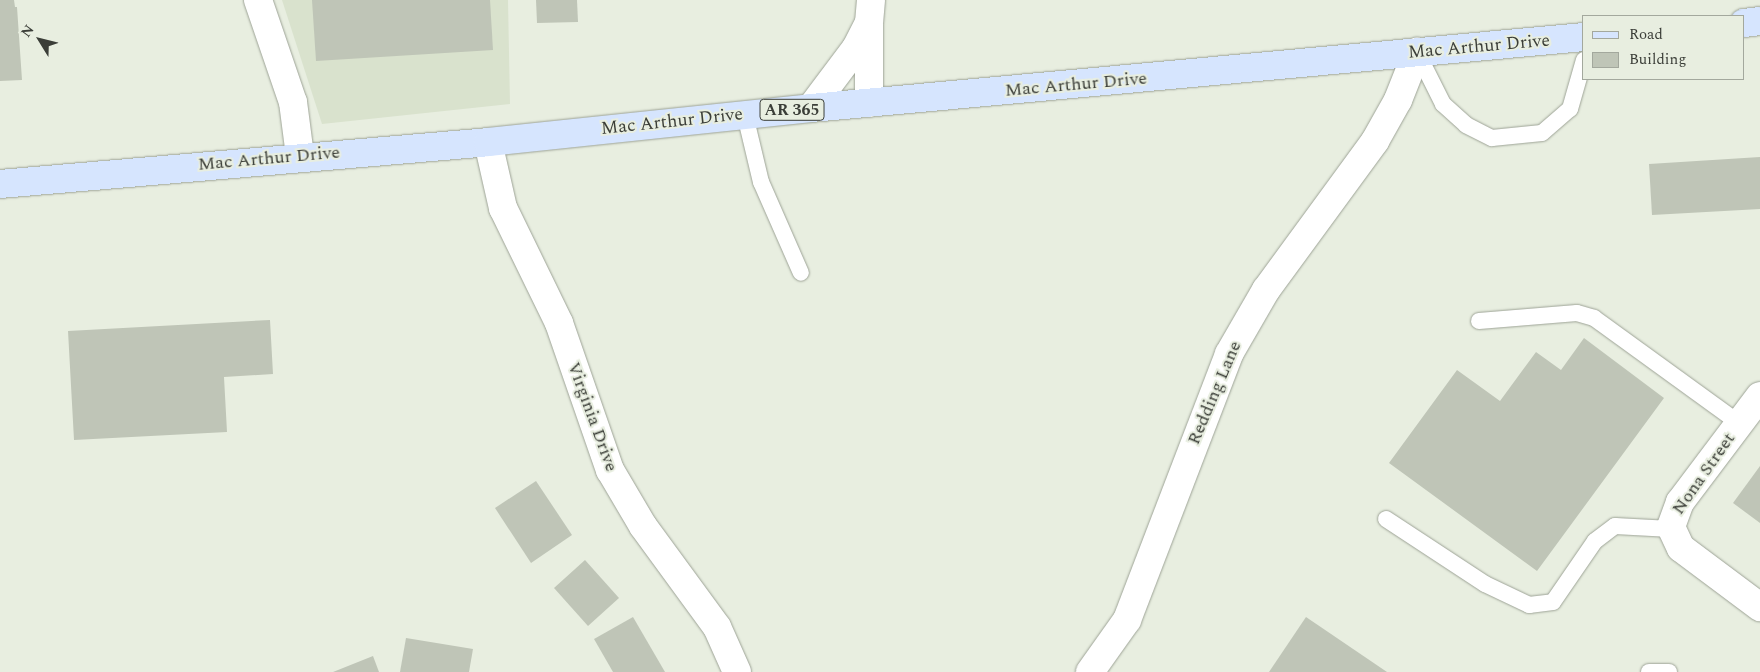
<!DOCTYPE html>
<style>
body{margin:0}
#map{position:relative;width:1760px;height:672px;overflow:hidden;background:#e8eee0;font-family:Spectral,serif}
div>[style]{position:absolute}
.built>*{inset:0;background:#d9e2cd}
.building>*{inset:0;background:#bfc5b7}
.roads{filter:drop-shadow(0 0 1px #9da396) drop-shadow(0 0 1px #9da396)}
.lane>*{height:16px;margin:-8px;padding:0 8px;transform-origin:8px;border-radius:8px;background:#fff}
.street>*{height:28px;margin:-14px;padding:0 14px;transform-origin:14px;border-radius:14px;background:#fff}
.primary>*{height:28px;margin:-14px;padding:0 14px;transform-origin:14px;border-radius:14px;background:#d6e5fe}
span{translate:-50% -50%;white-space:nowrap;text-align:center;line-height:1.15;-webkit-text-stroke:4px #e8eee0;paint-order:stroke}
.shield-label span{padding:1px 4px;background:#e8eee0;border:1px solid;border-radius:4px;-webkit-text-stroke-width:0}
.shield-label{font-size:16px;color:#3b3e38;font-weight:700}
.street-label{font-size:18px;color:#3b3e38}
.legend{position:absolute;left:1582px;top:15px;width:162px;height:65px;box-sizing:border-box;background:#e8eee0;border:1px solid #a3a89d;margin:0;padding:6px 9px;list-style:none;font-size:15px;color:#3b3e38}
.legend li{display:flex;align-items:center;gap:10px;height:25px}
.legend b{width:25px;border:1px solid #a3a89d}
.north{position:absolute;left:15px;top:15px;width:50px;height:50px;-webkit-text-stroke:4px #e8eee0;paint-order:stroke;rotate:306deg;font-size:14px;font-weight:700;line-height:20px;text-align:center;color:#3b3e38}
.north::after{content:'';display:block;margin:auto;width:18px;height:22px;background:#3b3e38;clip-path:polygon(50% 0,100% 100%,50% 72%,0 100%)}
</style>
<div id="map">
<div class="built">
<div style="clip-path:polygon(282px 0,508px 0,510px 104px,322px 124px)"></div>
</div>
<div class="building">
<div style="clip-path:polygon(0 0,14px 0,15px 7px,17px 7px,22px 80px,0 81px)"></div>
<div style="clip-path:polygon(312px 0,490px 0,493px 50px,316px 61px)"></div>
<div style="clip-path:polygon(536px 0,577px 0,578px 22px,537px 23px)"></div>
<div style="clip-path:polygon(1760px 157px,1760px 209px,1652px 215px,1649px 164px)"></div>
<div style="clip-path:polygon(270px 320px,273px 374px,224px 377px,227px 432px,74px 440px,68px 331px)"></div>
<div style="clip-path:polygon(1584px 338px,1664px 398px,1537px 571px,1389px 463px,1457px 370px,1500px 401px,1536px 352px,1561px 370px)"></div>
<div style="clip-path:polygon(1760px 466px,1760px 523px,1733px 503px)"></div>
<div style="clip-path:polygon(536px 481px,572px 535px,531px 563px,495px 508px)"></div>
<div style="clip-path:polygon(585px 560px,619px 598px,588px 626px,554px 588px)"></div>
<div style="clip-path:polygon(633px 617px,665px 672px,613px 672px,594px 639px)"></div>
<div style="clip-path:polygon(1306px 617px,1387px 672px,1269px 672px)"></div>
<div style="clip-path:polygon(406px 638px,473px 649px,469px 672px,400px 672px)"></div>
<div style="clip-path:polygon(373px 656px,379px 672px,333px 672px)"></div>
</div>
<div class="roads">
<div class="lane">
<div style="left:1417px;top:52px;width:58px;rotate:63.4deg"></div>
<div style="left:1443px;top:104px;width:31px;rotate:42deg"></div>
<div style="left:1466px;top:125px;width:29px;rotate:27deg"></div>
<div style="left:1492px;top:138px;width:50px;rotate:-5.7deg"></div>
<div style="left:1542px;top:133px;width:37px;rotate:-41deg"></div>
<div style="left:1570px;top:109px;width:51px;rotate:-74.1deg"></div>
<div style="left:745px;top:115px;width:69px;rotate:76.6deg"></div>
<div style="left:761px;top:182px;width:99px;rotate:66.3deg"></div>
<div style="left:1479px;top:321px;width:98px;rotate:-4.7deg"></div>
<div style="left:1577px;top:313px;width:18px;rotate:16deg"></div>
<div style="left:1594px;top:318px;width:179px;rotate:35.9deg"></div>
<div style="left:1386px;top:519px;width:118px;rotate:33.3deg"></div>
<div style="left:1485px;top:584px;width:49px;rotate:25.5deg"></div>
<div style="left:1529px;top:605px;width:24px;rotate:-7deg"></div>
<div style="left:1553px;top:602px;width:74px;rotate:-55.5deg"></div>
<div style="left:1595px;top:541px;width:25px;rotate:-37deg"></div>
<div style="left:1615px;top:526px;width:56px;rotate:3.1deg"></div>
<div style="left:1649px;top:672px;width:20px"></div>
</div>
<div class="street">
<div style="left:258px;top:0;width:108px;rotate:71.1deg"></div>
<div style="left:293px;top:102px;width:54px;rotate:82.6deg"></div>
<div style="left:869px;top:103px;width:79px;rotate:-90deg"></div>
<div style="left:811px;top:108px;width:75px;rotate:-53.1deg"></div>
<div style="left:856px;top:48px;width:28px;rotate:-63deg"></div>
<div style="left:869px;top:23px;width:23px;rotate:-85deg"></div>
<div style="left:488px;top:142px;width:68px;rotate:77.2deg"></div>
<div style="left:503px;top:208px;width:128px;rotate:64deg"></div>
<div style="left:559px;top:323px;width:156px;rotate:70.9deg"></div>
<div style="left:610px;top:470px;width:65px;rotate:59.5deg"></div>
<div style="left:643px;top:526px;width:125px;rotate:53.8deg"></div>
<div style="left:717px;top:627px;width:49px;rotate:66deg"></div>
<div style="left:1760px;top:396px;width:133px;rotate:127deg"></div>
<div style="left:1680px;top:502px;width:27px;rotate:110deg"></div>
<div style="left:1671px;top:527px;width:23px;rotate:65deg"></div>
<div style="left:1681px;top:548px;width:99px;rotate:36.8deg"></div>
<div style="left:1090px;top:672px;width:64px;rotate:-54.6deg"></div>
<div style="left:1127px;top:620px;width:285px;rotate:-69deg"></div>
<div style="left:1229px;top:354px;width:74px;rotate:-60deg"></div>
<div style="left:1266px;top:290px;width:185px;rotate:-53.8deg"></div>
<div style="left:1375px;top:141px;width:47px;rotate:-60.7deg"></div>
<div style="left:1398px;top:100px;width:52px;rotate:-68.4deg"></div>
</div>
<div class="primary">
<div style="left:1744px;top:23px;width:16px;rotate:-7deg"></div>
<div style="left:0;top:184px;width:490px;rotate:-4.9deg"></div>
<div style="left:488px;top:142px;width:325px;rotate:-6deg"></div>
<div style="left:811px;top:108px;width:776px;rotate:-5.25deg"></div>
</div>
</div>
<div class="shield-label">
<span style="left:792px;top:110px">AR 365</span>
</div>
<div class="street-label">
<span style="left:1479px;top:47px;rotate:-5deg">Mac Arthur Drive</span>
<span style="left:1076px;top:85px;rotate:-5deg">Mac Arthur Drive</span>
<span style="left:672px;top:122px;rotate:-6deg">Mac Arthur Drive</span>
<span style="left:269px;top:159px;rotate:-5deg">Mac Arthur Drive</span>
<span style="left:1215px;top:393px;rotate:-67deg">Redding Lane</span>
<span style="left:592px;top:417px;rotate:70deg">Virginia Drive</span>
<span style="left:1704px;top:474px;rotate:-55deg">Nona Street</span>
</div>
<ul class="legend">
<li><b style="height:6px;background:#d6e5fe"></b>Road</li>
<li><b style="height:14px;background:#bfc5b7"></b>Building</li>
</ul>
<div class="north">N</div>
</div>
